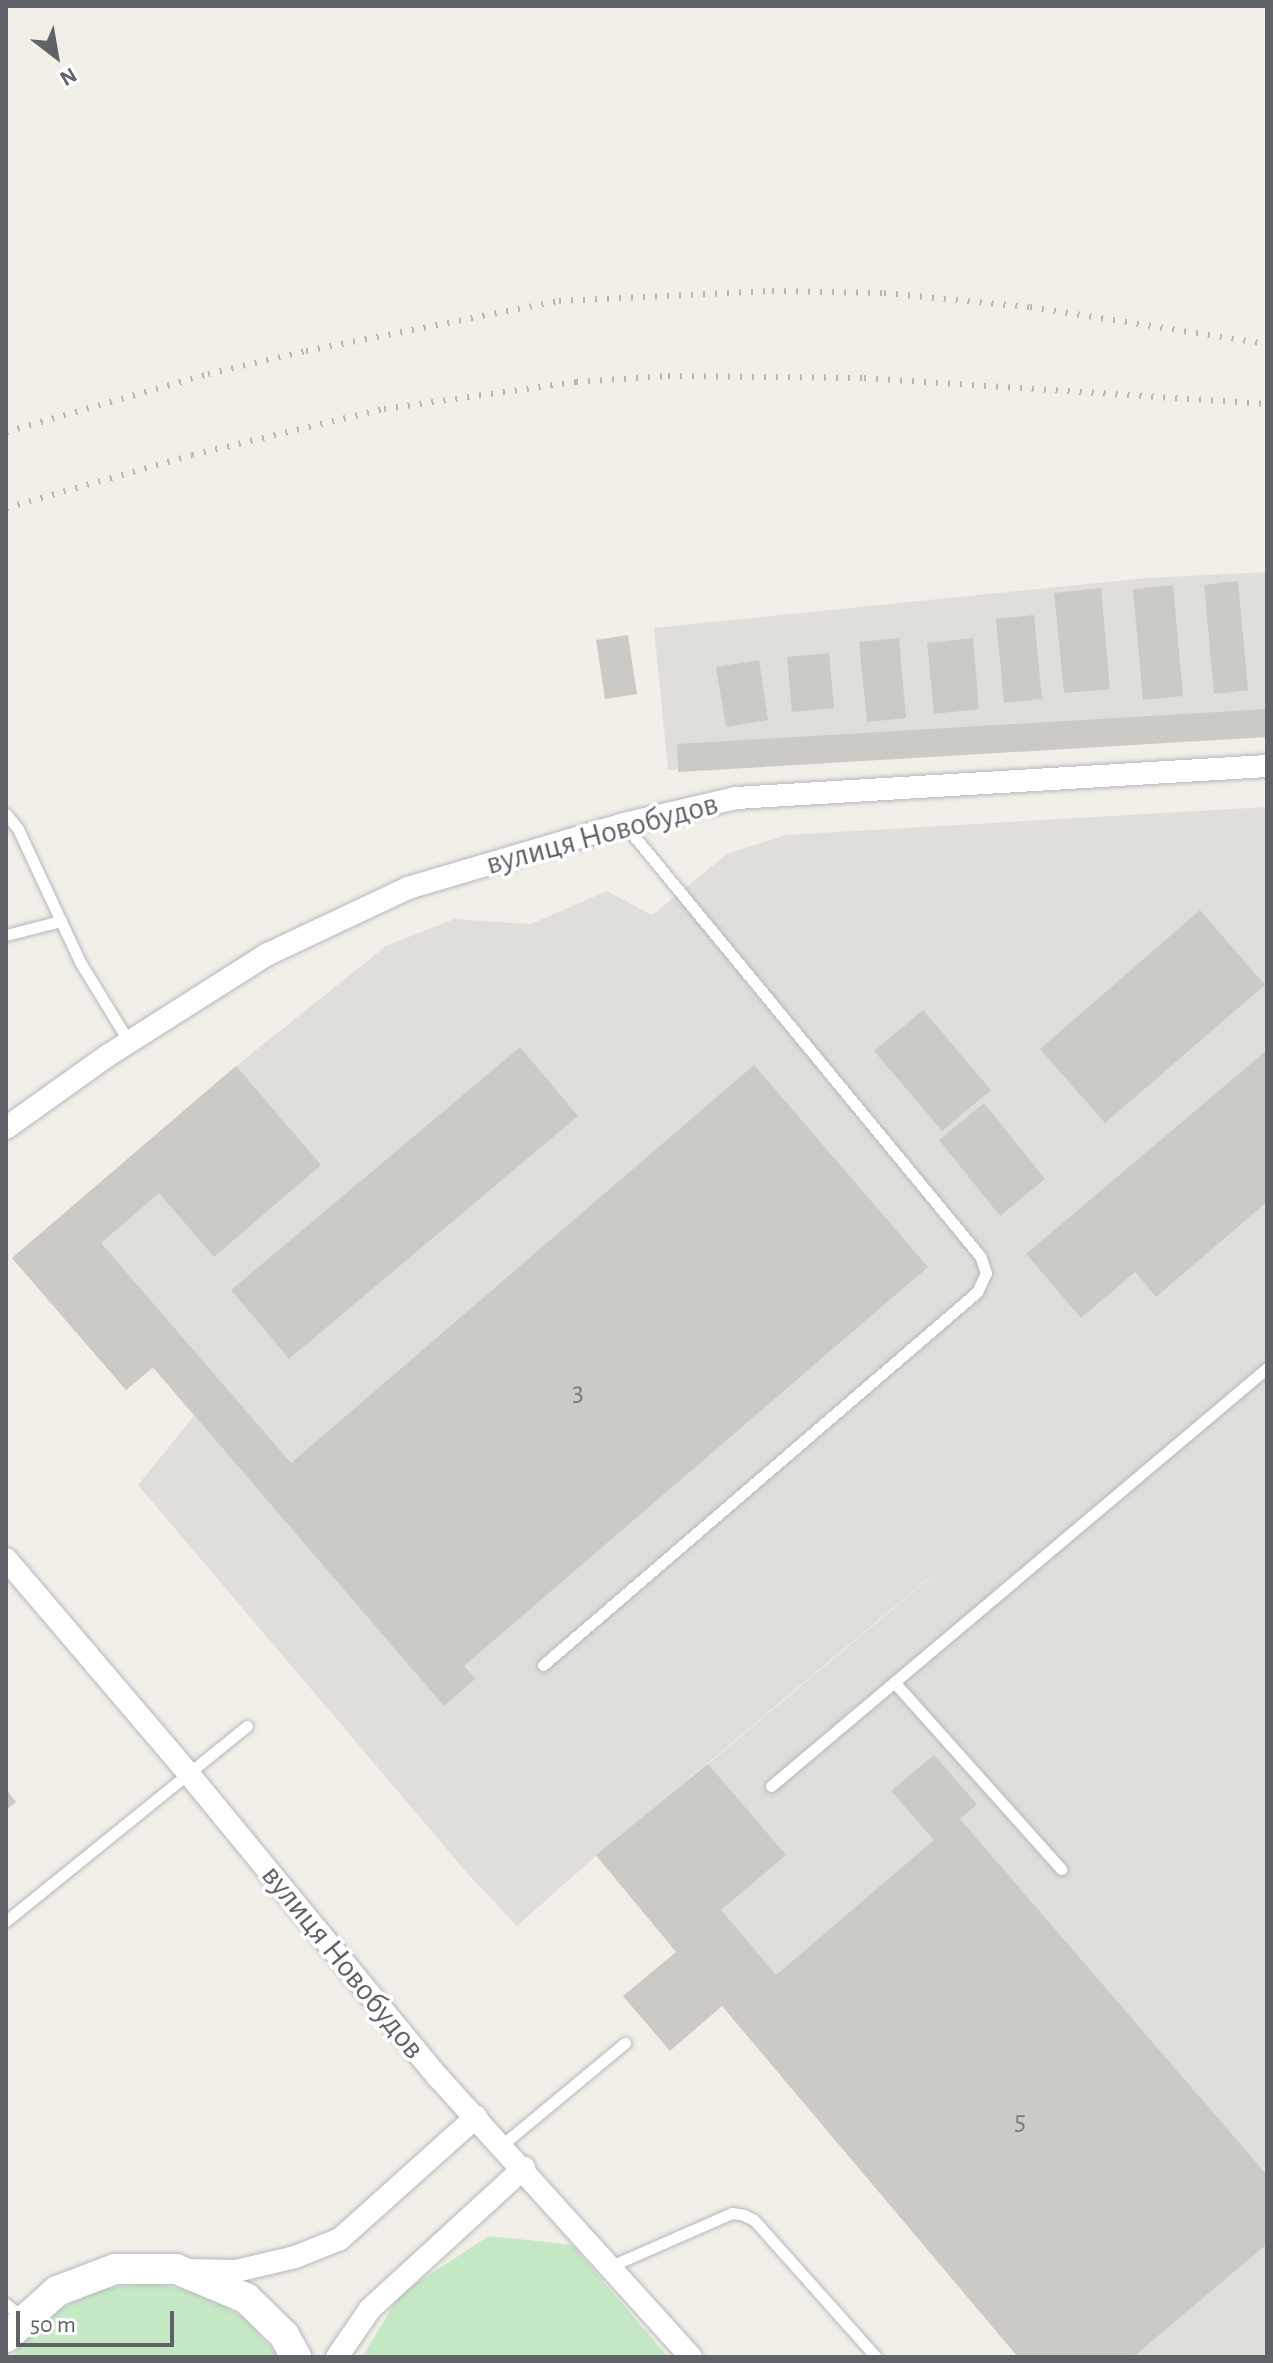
<!DOCTYPE html>
<meta charset="utf-8">
<style>
body{margin:0}
#map{position:relative;width:1273px;height:2363px;overflow:hidden;background:#f1efe8;font-family:"Alegreya Sans",sans-serif}
div>[style]{position:absolute}
.industrial>*{inset:0;background:#e0deda}
.green>*{inset:0;background:#c5e8c5}
.building>*{inset:0;background:#cccac5}
.roads{filter:drop-shadow(0 0 2px #b5b8bc) drop-shadow(0 0 2px #b5b8bc)}
.lane>*{height:11px;margin:-5.5px;padding:0 5.5px;transform-origin:5.5px;border-radius:5.5px;background:#fff}
.street>*{height:22px;margin:-11px;padding:0 11px;transform-origin:11px;border-radius:11px;background:#fff}
.secondary>*{height:30px;margin:-15px;padding:0 15px;transform-origin:15px;border-radius:15px;background:#fff}
.rail>*{height:6px;margin-top:-3px;transform-origin:0;background:repeating-linear-gradient(90deg,#b6b7b8 0 2px,transparent 0 12px)}
span{translate:-50% -50%;white-space:nowrap;text-align:center;line-height:1.15;-webkit-text-stroke:7px #fff;paint-order:stroke}
.number-label{font-size:28px;color:#7a7d7f}
.number-label span{-webkit-text-stroke-width:0}
.street-label{font-size:32px;color:#5f6368}
.frame{position:absolute;inset:0;border:8px solid #5f6368;pointer-events:none}
.north{position:absolute;left:16px;top:16px;width:80px;height:80px;-webkit-text-stroke:6px #fff;paint-order:stroke;rotate:149deg;font-size:22px;font-weight:700;line-height:32px;text-align:center;color:#5f6368}
.north::after{content:'';display:block;margin:auto;width:28px;height:36px;background:#5f6368;clip-path:polygon(50% 0,100% 100%,50% 72%,0 100%)}
.scale{position:absolute;left:16px;top:2311px;width:158px;height:36px;box-sizing:border-box;border:4px solid #5f6368;border-top:0;padding-left:10px;font-size:24px;line-height:28px;white-space:nowrap;color:#5f6368;-webkit-text-stroke:6px #fff;paint-order:stroke}
</style>
<div id="map">
<div class="industrial">
<div style="clip-path:polygon(1267px 572px,1267px 732px,668px 770px,654px 628px,1147px 578px)"></div>
<div style="clip-path:polygon(evenodd,1267px 807px,1267px 2357px,1018px 2357px,596px 1856px,517px 1926px,467px 1873px,138px 1485px,194px 1416px,153px 1368px,126px 1390px,12px 1258px,236px 1066px,386px 946px,454px 919px,531px 924px,607px 891px,652px 915px,727px 854px,786px 835px,1267px 807px,931px 1577px,708px 1764px,679px 1787px,930px 1577px,931px 1577px)"></div>
</div>
<div class="green">
<div style="clip-path:polygon(489px 2236px,572px 2245px,668px 2357px,362px 2357px,401px 2293px)"></div>
<div style="clip-path:polygon(152px 2283px,201px 2293px,244px 2318px,279px 2357px,13px 2357px,20px 2345px,57px 2310px,102px 2289px)"></div>
</div>
<div class="building">
<div style="clip-path:polygon(1238px 581px,1248px 690px,1214px 694px,1204px 585px)"></div>
<div style="clip-path:polygon(1173px 585px,1183px 696px,1143px 700px,1133px 589px)"></div>
<div style="clip-path:polygon(1101px 588px,1110px 689px,1064px 693px,1054px 593px)"></div>
<div style="clip-path:polygon(1034px 615px,1042px 699px,1004px 703px,996px 619px)"></div>
<div style="clip-path:polygon(628px 635px,637px 694px,605px 699px,596px 640px)"></div>
<div style="clip-path:polygon(899px 638px,906px 718px,867px 722px,859px 642px)"></div>
<div style="clip-path:polygon(973px 638px,979px 709px,934px 714px,927px 643px)"></div>
<div style="clip-path:polygon(829px 653px,834px 708px,792px 712px,787px 657px)"></div>
<div style="clip-path:polygon(759px 660px,768px 720px,726px 727px,716px 667px)"></div>
<div style="clip-path:polygon(1267px 709px,1267px 737px,678px 772px,677px 744px)"></div>
<div style="clip-path:polygon(1200px 910px,1265px 985px,1105px 1123px,1040px 1049px)"></div>
<div style="clip-path:polygon(923px 1010px,991px 1090px,942px 1131px,874px 1051px)"></div>
<div style="clip-path:polygon(520px 1047px,578px 1116px,289px 1359px,231px 1290px)"></div>
<div style="clip-path:polygon(1267px 1050px,1267px 1202px,1156px 1297px,1135px 1272px,1081px 1318px,1026px 1254px)"></div>
<div style="clip-path:polygon(754px 1065px,928px 1267px,464px 1666px,475px 1679px,444px 1706px,153px 1367px,126px 1390px,12px 1258px,236px 1066px,321px 1165px,214px 1257px,159px 1193px,101px 1243px,291px 1463px)"></div>
<div style="clip-path:polygon(984px 1103px,1045px 1179px,1000px 1216px,939px 1140px)"></div>
<div style="clip-path:polygon(934px 1755px,977px 1804px,960px 1819px,1267px 2175px,1267px 2244px,1133px 2357px,1018px 2357px,722px 2006px,670px 2051px,623px 1996px,676px 1952px,596px 1855px,708px 1764px,786px 1855px,721px 1910px,776px 1975px,934px 1840px,891px 1791px)"></div>
<div style="clip-path:polygon(6px 1789px,16px 1802px,6px 1810px)"></div>
</div>
<div class="roads">
<div class="lane">
<div style="left:6px;top:814px;width:19px;rotate:51deg"></div>
<div style="left:18px;top:829px;width:147px;rotate:65deg"></div>
<div style="left:80px;top:962px;width:94px;rotate:58.5deg"></div>
<div style="left:6px;top:935px;width:57px;rotate:-14.3deg"></div>
<div style="left:543px;top:1665px;width:572px;rotate:-40.68deg"></div>
<div style="left:977px;top:1292px;width:21px;rotate:-65deg"></div>
<div style="left:986px;top:1273px;width:18px;rotate:-109deg"></div>
<div style="left:980px;top:1256px;width:560px;rotate:-129.49deg"></div>
<div style="left:894px;top:1682px;width:251px;rotate:48.2deg"></div>
<div style="left:771px;top:1786px;width:649px;rotate:-40.12deg"></div>
<div style="left:6px;top:1921px;width:310px;rotate:-39deg"></div>
<div style="left:502px;top:2145px;width:160px;rotate:-39.7deg"></div>
<div style="left:611px;top:2266px;width:132px;rotate:-23.7deg"></div>
<div style="left:732px;top:2213px;width:12px;rotate:9deg"></div>
<div style="left:744px;top:2215px;width:11px;rotate:27deg"></div>
<div style="left:754px;top:2220px;width:183px;rotate:48.3deg"></div>
<div style="left:6px;top:2304px;width:23px;rotate:38deg"></div>
</div>
<div class="street">
<div style="left:6px;top:1128px;width:124px;rotate:-35.5deg"></div>
<div style="left:107px;top:1056px;width:191px;rotate:-32.4deg"></div>
<div style="left:268px;top:954px;width:155px;rotate:-25.2deg"></div>
<div style="left:408px;top:888px;width:225px;rotate:-16.5deg"></div>
<div style="left:624px;top:824px;width:115px;rotate:-13.1deg"></div>
<div style="left:736px;top:798px;width:532px;rotate:-3.45deg"></div>
<div style="left:6px;top:1559px;width:281px;rotate:49.6deg"></div>
<div style="left:188px;top:1773px;width:394px;rotate:50.6deg"></div>
<div style="left:438px;top:2077px;width:377px;rotate:47.9deg"></div>
<div style="left:189px;top:2270px;width:47px;rotate:1.2deg"></div>
<div style="left:236px;top:2271px;width:61px;rotate:-13.3deg"></div>
<div style="left:295px;top:2257px;width:48px;rotate:-21.8deg"></div>
<div style="left:340px;top:2239px;width:183px;rotate:-41.9deg"></div>
<div style="left:337px;top:2357px;width:58px;rotate:-55.5deg"></div>
<div style="left:370px;top:2309px;width:209px;rotate:-42.5deg"></div>
</div>
<div class="secondary">
<div style="left:6px;top:2337px;width:69px;rotate:-42deg"></div>
<div style="left:57px;top:2291px;width:62px;rotate:-20.8deg"></div>
<div style="left:115px;top:2269px;width:61px"></div>
<div style="left:176px;top:2269px;width:76px;rotate:22.5deg"></div>
<div style="left:246px;top:2298px;width:53px;rotate:44.2deg"></div>
<div style="left:284px;top:2335px;width:25px;rotate:61deg"></div>
</div>
</div>
<div class="rail">
<div style="left:6px;top:432px;width:210px;rotate:-16deg"></div>
<div style="left:208px;top:374px;width:101px;rotate:-13.2deg"></div>
<div style="left:306px;top:351px;width:258px;rotate:-11.2deg"></div>
<div style="left:559px;top:301px;width:213px;rotate:-2.7deg"></div>
<div style="left:772px;top:291px;width:112px;rotate:1deg"></div>
<div style="left:884px;top:293px;width:147px;rotate:5.5deg"></div>
<div style="left:1030px;top:307px;width:240px;rotate:8.9deg"></div>
<div style="left:6px;top:508px;width:193px;rotate:-15.9deg"></div>
<div style="left:192px;top:455px;width:197px;rotate:-13.5deg"></div>
<div style="left:384px;top:409px;width:194px;rotate:-8deg"></div>
<div style="left:576px;top:382px;width:92px;rotate:-3.7deg"></div>
<div style="left:668px;top:376px;width:196px;rotate:0.6deg"></div>
<div style="left:864px;top:378px;width:404px;rotate:3.7deg"></div>
</div>
<div class="number-label">
<span style="left:578px;top:1392px">3</span>
<span style="left:1020px;top:2121px">5</span>
</div>
<div class="street-label">
<span style="left:602px;top:834px;rotate:-15deg">вулиця Новобудов</span>
<span style="left:343px;top:1962px;rotate:51deg">вулиця Новобудов</span>
</div>
<div class="frame"></div>
<div class="north">N</div>
<div class="scale">50 m</div>
</div>
